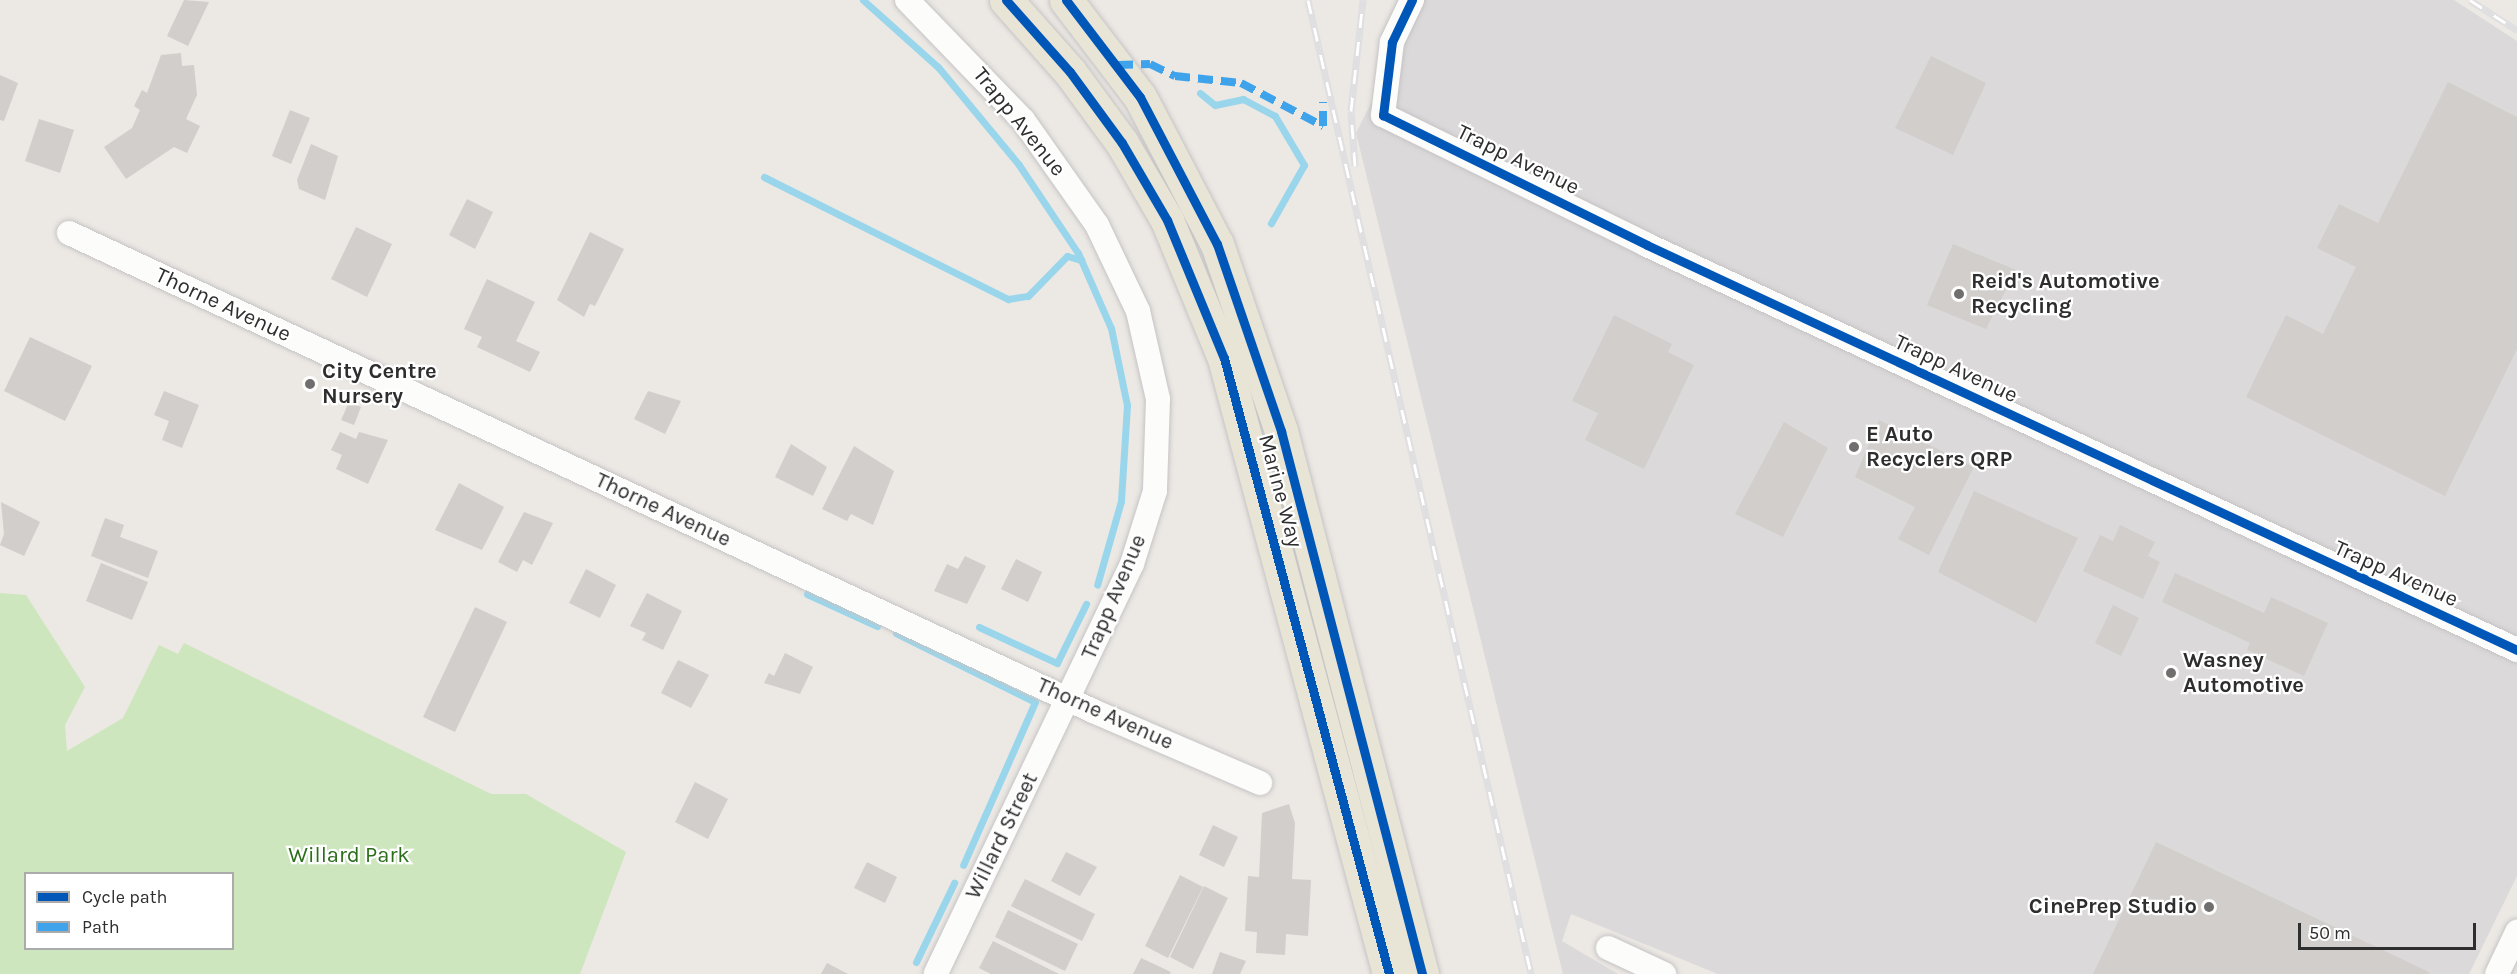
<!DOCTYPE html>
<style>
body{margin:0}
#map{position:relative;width:2517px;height:974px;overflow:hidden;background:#ece8e4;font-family:Karla,sans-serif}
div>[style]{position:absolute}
.industrial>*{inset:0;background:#dcd9db}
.green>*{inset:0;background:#cee6be}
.stream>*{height:7px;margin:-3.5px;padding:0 3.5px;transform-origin:3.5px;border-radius:3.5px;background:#99d6ec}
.building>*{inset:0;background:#d1cecb}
.roads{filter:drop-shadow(0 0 2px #c5c4c5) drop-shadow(0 0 2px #c5c4c5)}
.street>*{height:24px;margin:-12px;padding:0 12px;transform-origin:12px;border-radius:12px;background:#fcfcfb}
.primary>*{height:33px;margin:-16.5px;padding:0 16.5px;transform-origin:16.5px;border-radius:16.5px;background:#e8e4d6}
.rail>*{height:7px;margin-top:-3.5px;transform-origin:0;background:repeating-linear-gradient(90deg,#fff 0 14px,#dfdfe1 0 28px);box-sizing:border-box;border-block:2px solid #dfdfe1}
.quiet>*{height:8px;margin-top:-4px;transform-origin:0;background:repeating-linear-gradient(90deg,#3ea3eb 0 15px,transparent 0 23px)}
.cycleway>*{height:9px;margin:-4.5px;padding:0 4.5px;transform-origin:4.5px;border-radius:4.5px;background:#0057b8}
.dots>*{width:16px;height:16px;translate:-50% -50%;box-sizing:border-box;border:3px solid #fff;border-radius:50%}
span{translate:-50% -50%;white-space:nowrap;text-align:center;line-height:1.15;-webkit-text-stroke:4.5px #fff;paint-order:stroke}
.street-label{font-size:22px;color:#2e2e2e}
.poi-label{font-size:22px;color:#2e2e2e;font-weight:700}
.left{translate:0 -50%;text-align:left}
.right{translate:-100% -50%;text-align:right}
.park-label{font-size:22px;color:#2c6e1b}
.legend{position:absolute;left:24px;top:872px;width:210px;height:78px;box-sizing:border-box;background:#fff;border:2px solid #ababab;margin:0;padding:8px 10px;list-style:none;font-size:18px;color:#2e2e2e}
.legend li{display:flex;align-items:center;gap:12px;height:30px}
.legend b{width:30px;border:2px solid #ababab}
.scale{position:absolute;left:2298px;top:923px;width:178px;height:27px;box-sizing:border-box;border:3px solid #2e2e2e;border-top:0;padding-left:8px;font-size:18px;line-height:21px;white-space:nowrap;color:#2e2e2e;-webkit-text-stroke:4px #fff;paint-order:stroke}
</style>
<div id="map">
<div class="industrial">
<div style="clip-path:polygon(1423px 0,2454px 0,2517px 41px,2517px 876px,2469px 974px,1718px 974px,1571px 914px,1562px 941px,1618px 974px,1563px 974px,1356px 133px)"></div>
</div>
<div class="green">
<div style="clip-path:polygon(evenodd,0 593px,26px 595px,85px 687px,65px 725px,67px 751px,123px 718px,159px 645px,178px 654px,184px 643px,491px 794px,526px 794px,626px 852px,580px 974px,0 974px,0 593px,26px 874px,232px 874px,232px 948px,26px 948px,26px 874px)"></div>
</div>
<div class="stream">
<div style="left:863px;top:0;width:101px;rotate:41.8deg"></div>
<div style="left:938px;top:67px;width:127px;rotate:50.4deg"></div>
<div style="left:1019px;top:165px;width:106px;rotate:56.2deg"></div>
<div style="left:1078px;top:253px;width:82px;rotate:66.3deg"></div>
<div style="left:1111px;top:328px;width:79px;rotate:78.3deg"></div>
<div style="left:1127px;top:405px;width:96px;rotate:93.6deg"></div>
<div style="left:1121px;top:501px;width:87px;rotate:105.9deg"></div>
<div style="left:1200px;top:93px;width:19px;rotate:39deg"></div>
<div style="left:1215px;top:105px;width:29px;rotate:-12deg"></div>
<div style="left:1243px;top:99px;width:36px;rotate:28deg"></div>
<div style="left:1275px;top:116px;width:57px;rotate:59.4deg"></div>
<div style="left:1304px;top:165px;width:67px;rotate:119.6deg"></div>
<div style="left:764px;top:177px;width:273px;rotate:26.6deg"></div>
<div style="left:1008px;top:299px;width:20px;rotate:-9deg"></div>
<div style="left:1028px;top:296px;width:56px;rotate:-45.7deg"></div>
<div style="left:1067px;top:256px;width:15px;rotate:16deg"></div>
<div style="left:807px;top:594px;width:77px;rotate:24.6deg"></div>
<div style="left:979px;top:627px;width:86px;rotate:24.8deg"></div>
<div style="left:1057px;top:663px;width:66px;rotate:-63.8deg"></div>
<div style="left:896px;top:633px;width:155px;rotate:26.4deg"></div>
<div style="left:1035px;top:702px;width:178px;rotate:113.8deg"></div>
<div style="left:916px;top:962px;width:88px;rotate:-64.3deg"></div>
</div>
<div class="building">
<div style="clip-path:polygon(184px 0,209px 2px,188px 46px,167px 36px)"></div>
<div style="clip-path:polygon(181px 53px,182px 66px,194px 65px,197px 95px,186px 119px,200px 126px,187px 153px,174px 147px,126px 179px,104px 147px,132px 128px,140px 110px,134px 106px,142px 90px,147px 93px,161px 55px)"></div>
<div style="clip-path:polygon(1931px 56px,1986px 83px,1953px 155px,1895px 128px)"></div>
<div style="clip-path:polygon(0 75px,18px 83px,4px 121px,0 120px)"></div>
<div style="clip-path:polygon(2448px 82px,2517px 117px,2517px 349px,2445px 496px,2246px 397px,2286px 315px,2323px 334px,2356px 267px,2317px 248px,2339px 204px,2378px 223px)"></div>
<div style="clip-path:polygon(290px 110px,310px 118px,291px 164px,272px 156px)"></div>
<div style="clip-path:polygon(39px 119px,74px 130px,60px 173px,25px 161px)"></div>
<div style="clip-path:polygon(311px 144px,338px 156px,325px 200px,299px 189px,297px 180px)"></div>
<div style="clip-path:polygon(467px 199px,493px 212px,475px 249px,449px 235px)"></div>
<div style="clip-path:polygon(356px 227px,392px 244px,367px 297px,331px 279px)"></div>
<div style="clip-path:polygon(590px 232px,624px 249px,595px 306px,590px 304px,584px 317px,557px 300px)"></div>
<div style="clip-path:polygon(1953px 244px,2016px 270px,1986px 329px,1927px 305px)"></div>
<div style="clip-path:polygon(487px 279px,535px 302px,516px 341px,540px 352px,530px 372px,477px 347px,482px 337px,464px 329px)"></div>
<div style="clip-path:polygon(1614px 315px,1672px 344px,1668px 352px,1694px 365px,1644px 469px,1585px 440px,1598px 413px,1572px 401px)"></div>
<div style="clip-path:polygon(30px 337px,92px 366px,65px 421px,4px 391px)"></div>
<div style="clip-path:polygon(164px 391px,199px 405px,182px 448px,162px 440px,169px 421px,154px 415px)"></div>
<div style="clip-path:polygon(648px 391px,681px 401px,665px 434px,634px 419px)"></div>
<div style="clip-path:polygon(349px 402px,361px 407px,354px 425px,341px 420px)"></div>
<div style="clip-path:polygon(1879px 420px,1974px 467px,1929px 555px,1898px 539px,1915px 507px,1855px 477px)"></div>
<div style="clip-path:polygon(1784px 422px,1828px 448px,1783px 537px,1735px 514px)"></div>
<div style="clip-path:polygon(340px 432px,356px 439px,359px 432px,388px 440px,368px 484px,336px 469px,342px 455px,331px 450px)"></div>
<div style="clip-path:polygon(791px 444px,827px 467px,813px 496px,775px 477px)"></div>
<div style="clip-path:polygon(854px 446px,894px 471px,873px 525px,851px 514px,847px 521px,822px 509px)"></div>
<div style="clip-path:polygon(459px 483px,504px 507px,482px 550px,435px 530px)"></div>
<div style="clip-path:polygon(1974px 491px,2078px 538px,2036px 623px,1938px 572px)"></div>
<div style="clip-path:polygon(1px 502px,40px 522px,24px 556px,0 545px,4px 534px)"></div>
<div style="clip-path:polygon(524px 512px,553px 523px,532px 565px,523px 560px,517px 572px,498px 562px)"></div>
<div style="clip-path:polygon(105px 518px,124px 525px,120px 537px,158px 551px,148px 578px,91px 556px)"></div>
<div style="clip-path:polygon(2120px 525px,2155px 542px,2148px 556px,2160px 562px,2143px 599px,2083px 571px,2100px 535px,2113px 541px)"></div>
<div style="clip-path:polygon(965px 556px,986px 566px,967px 604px,934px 591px,947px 564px,958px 569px)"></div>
<div style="clip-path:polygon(1016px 559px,1042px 572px,1028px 602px,1001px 589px)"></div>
<div style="clip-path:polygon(101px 563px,148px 582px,132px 620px,86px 601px)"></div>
<div style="clip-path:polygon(586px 569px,616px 585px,600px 618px,569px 603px)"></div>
<div style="clip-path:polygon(2175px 573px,2264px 613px,2271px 597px,2328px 623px,2304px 676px,2247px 650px,2250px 643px,2162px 602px)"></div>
<div style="clip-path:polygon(647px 593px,682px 611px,663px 650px,642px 640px,646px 633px,630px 626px)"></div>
<div style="clip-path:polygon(2113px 605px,2139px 618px,2121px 656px,2095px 643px)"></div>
<div style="clip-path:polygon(475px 607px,507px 622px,455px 732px,423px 717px)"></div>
<div style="clip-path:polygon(785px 653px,813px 667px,800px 694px,764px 683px,769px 673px,774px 676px)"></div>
<div style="clip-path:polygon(678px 660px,709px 675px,691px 708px,661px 693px)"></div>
<div style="clip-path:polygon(695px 782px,728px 799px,708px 839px,675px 822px)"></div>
<div style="clip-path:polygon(1289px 804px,1295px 823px,1292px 879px,1311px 880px,1308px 936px,1286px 934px,1285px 955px,1256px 953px,1257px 932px,1245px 931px,1248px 876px,1259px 877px,1262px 813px)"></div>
<div style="clip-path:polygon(1213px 825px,1238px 837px,1224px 867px,1199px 855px)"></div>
<div style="clip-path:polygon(2156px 842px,2429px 972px,2428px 974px,2093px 974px)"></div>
<div style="clip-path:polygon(1066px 852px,1097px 867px,1080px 896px,1051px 881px)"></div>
<div style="clip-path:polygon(867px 862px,897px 877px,885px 903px,854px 888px)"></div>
<div style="clip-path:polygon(1180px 875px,1203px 887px,1168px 958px,1145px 946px)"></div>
<div style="clip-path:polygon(1025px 879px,1095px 914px,1082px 941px,1011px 906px)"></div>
<div style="clip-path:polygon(1204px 886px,1228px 898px,1193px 969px,1170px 957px)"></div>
<div style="clip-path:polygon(1008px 910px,1078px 944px,1065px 971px,995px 937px)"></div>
<div style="clip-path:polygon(993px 941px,1059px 974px,991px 974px,979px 968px)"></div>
<div style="clip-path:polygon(1220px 952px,1246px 961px,1240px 974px,1212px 974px)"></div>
<div style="clip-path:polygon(1141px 958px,1171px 972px,1170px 974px,1133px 974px)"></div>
<div style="clip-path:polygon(827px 963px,848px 974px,821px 974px)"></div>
</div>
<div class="roads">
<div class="street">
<div style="left:907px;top:0;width:167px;rotate:46deg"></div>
<div style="left:1023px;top:120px;width:128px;rotate:54.8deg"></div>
<div style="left:1097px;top:225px;width:95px;rotate:64.5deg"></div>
<div style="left:1138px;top:311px;width:90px;rotate:77.2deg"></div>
<div style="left:1158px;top:399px;width:92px;rotate:91.9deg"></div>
<div style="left:1155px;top:491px;width:77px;rotate:107.5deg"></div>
<div style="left:1132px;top:564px;width:454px;rotate:115.6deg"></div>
<div style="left:1412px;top:0;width:47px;rotate:115.5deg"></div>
<div style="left:1392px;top:42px;width:74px;rotate:97deg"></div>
<div style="left:1383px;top:115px;width:294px;rotate:26.2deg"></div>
<div style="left:1647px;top:245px;width:960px;rotate:24.96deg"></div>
<div style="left:69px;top:233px;width:1130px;rotate:25.02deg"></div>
<div style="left:1093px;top:711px;width:182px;rotate:23.3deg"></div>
<div style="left:1608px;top:948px;width:62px;rotate:24.9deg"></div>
<div style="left:2497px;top:974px;width:47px;rotate:-64.5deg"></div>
</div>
<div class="primary">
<div style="left:1006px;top:0;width:96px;rotate:48.4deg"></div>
<div style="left:1070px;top:72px;width:88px;rotate:53.8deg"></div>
<div style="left:1122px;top:143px;width:89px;rotate:59.7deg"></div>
<div style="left:1167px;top:220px;width:149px;rotate:67.6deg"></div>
<div style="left:1224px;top:358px;width:638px;rotate:75deg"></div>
<div style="left:1066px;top:0;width:122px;rotate:52.7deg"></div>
<div style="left:1140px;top:97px;width:166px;rotate:62.4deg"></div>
<div style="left:1217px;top:244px;width:198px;rotate:71.1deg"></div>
<div style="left:1281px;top:431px;width:561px;rotate:75.44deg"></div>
</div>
</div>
<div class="rail">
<div style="left:1308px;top:0;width:999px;rotate:77.1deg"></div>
<div style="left:2470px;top:0;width:56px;rotate:32.6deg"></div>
<div style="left:1355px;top:166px;width:55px;rotate:-94.2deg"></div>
<div style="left:1351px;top:111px;width:112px;rotate:-83.8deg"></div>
</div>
<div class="quiet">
<div style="left:1118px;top:65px;width:32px;rotate:-2deg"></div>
<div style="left:1150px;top:64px;width:28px;rotate:26deg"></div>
<div style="left:1175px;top:76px;width:66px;rotate:6.1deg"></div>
<div style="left:1241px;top:83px;width:93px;rotate:27.7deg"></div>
<div style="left:1323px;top:126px;width:24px;rotate:-90deg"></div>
</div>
<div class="cycleway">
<div style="left:1006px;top:0;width:96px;rotate:48.4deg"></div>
<div style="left:1070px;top:72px;width:88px;rotate:53.8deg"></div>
<div style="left:1122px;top:143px;width:89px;rotate:59.7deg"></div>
<div style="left:1167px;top:220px;width:149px;rotate:67.6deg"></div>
<div style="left:1224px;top:358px;width:638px;rotate:75deg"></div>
<div style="left:1066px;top:0;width:122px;rotate:52.7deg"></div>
<div style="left:1140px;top:97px;width:166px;rotate:62.4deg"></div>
<div style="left:1217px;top:244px;width:198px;rotate:71.1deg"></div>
<div style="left:1281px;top:431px;width:561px;rotate:75.44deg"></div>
<div style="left:1412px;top:0;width:47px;rotate:115.5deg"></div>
<div style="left:1392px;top:42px;width:74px;rotate:97deg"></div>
<div style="left:1383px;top:115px;width:294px;rotate:26.2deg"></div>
<div style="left:1647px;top:245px;width:960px;rotate:24.96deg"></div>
</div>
<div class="dots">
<div style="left:1959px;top:294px;background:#706f6e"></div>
<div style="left:310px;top:384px;background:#706f6e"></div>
<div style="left:1854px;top:447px;background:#706f6e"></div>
<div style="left:2171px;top:673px;background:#706f6e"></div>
<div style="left:2209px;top:907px;background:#706f6e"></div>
</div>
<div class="street-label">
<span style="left:1019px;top:122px;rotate:51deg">Trapp Avenue</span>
<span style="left:1518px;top:160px;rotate:26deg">Trapp Avenue</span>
<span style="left:223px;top:305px;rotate:25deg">Thorne Avenue</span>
<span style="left:1956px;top:369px;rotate:25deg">Trapp Avenue</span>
<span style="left:1280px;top:491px;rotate:75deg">Marine Way</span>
<span style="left:663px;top:510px;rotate:25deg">Thorne Avenue</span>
<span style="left:2396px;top:574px;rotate:24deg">Trapp Avenue</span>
<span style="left:1114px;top:597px;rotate:-67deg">Trapp Avenue</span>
<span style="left:1105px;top:714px;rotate:24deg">Thorne Avenue</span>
<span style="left:1002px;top:836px;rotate:-64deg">Willard Street</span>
</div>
<div class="poi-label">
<span class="left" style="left:1971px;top:294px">Reid's Automotive<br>Recycling</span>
<span class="left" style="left:322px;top:384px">City Centre<br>Nursery</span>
<span class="left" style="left:1866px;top:447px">E Auto<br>Recyclers QRP</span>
<span class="left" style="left:2183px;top:673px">Wasney<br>Automotive</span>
<span class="right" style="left:2197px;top:907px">CinePrep Studio</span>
</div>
<div class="park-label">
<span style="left:349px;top:856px">Willard Park</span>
</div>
<ul class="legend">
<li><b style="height:8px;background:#0057b8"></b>Cycle path</li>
<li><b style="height:8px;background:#3ea3eb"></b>Path</li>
</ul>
<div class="scale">50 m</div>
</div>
